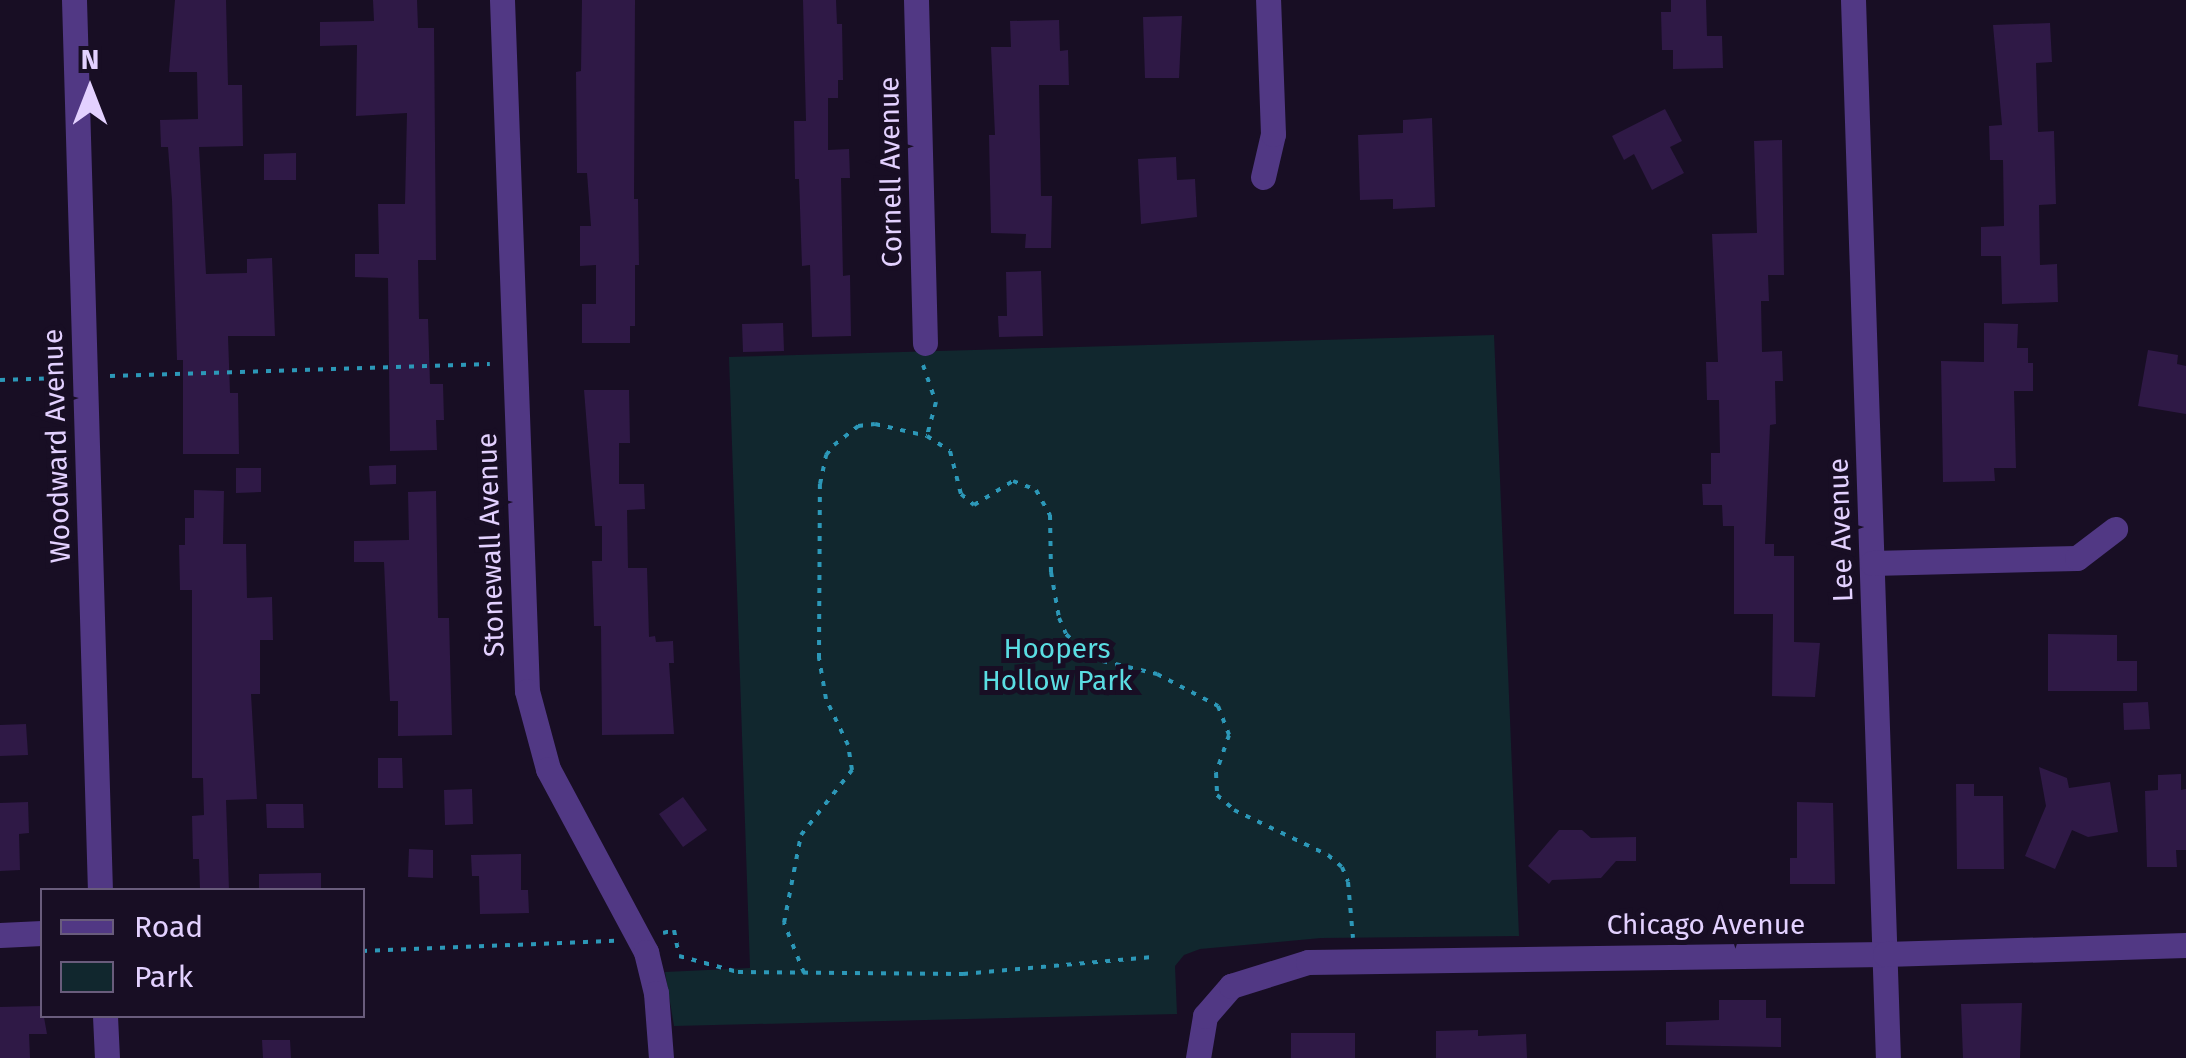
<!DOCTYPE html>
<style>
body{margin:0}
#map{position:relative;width:2186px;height:1058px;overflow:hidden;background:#180e24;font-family:"Fira Sans",sans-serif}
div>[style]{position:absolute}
.green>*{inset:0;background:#11272e}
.building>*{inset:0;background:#2f1946}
.path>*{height:4px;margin-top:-2px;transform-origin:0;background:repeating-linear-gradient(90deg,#2c98b8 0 5px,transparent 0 13px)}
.minor>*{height:25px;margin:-12.5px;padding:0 12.5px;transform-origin:12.5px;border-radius:12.5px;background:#513884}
span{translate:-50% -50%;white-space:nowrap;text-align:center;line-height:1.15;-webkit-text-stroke:10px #180e24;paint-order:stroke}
.street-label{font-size:28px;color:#e3d1ff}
.park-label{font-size:28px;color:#5adde2}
.legend{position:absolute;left:40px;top:888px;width:325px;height:130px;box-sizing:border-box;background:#180e24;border:2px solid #695c7c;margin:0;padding:12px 18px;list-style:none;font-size:30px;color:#e3d1ff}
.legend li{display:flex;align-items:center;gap:20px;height:50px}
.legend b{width:50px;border:2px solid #695c7c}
.north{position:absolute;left:40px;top:40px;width:100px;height:100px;-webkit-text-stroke:8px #180e24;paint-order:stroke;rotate:0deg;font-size:28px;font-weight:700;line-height:40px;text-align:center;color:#e3d1ff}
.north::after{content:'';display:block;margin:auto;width:35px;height:45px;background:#e3d1ff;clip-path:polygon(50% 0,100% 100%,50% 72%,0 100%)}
</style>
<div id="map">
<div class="green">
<div style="clip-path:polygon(1494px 335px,1519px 936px,1321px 938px,1200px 949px,1184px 955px,1175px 966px,1177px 1014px,674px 1026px,665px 972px,750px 968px,729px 357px)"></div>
</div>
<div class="building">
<div style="clip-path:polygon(175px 0,226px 0,228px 85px,242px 85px,243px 146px,199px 147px,206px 274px,247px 273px,247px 259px,272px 258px,275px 336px,228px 336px,230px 393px,238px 393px,239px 454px,183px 454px,183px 360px,177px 360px,172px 200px,168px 147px,161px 147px,160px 120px,198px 119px,197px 72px,169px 72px)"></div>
<div style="clip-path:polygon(373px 0,417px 0,418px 28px,434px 28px,436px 260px,418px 260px,419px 319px,428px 319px,430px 384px,443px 384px,444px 420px,436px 420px,437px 450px,390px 451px,388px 278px,355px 277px,355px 254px,379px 254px,378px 204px,405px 204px,407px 113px,356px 116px,357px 45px,320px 46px,320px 22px,374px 21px)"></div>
<div style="clip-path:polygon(582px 0,635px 0,634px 199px,638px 199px,639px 265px,635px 265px,635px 326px,630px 326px,630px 343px,582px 343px,582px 304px,596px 304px,596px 265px,580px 266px,580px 226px,591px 226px,587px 173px,577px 173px,576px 72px,581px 71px)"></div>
<div style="clip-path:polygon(803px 0,836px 0,837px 24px,842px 24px,843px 80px,838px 80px,838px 98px,828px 98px,828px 150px,849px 149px,850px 178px,841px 178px,843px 276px,850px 275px,851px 336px,812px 337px,810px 265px,802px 266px,799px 179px,795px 179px,794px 121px,806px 121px)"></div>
<div style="clip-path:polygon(1671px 0,1706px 0,1707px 36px,1722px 36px,1723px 68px,1673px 69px,1673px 50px,1662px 50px,1661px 12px,1671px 12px)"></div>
<div style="clip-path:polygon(1182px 16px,1179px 78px,1145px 78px,1143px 17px)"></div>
<div style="clip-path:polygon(1059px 20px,1060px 51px,1068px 50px,1069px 85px,1039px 85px,1041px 196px,1052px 196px,1051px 248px,1025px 248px,1026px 234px,991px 233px,989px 135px,995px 135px,991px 47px,1011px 47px,1010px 21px)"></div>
<div style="clip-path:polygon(2050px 23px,2052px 62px,2036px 63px,2038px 132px,2054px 131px,2056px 204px,2039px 205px,2040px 265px,2057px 264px,2058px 302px,2002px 304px,2001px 256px,1981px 256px,1981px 227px,2004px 226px,2003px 160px,1990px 160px,1989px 126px,2002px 125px,1993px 25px)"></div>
<div style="clip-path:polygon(1665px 109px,1682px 141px,1670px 147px,1684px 173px,1652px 190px,1634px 154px,1624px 160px,1612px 136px)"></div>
<div style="clip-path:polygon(1432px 118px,1435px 207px,1393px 209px,1393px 199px,1360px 200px,1358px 135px,1403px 133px,1403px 120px)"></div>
<div style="clip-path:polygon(1782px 140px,1784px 275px,1768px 275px,1769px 301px,1761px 301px,1762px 352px,1782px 351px,1783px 381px,1775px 381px,1776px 424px,1770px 425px,1765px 544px,1774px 544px,1774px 556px,1794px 556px,1794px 642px,1820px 643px,1815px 697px,1772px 696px,1773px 614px,1734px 614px,1734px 526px,1723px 526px,1722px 505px,1703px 505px,1702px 484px,1711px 484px,1711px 453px,1720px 453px,1719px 400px,1707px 400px,1706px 362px,1718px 362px,1712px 234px,1757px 233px,1754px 141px)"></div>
<div style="clip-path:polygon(296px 153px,296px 180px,264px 180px,264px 154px)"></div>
<div style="clip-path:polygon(1176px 157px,1177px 180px,1195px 179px,1197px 217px,1141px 224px,1138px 159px)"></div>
<div style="clip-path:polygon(1041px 271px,1043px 336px,999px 337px,998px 316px,1007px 316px,1006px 272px)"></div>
<div style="clip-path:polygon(783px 323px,784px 351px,743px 352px,742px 324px)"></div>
<div style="clip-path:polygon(1984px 323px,2018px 324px,2017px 348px,2028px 348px,2028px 363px,2033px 363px,2033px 391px,2014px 391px,2016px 468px,1994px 468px,1995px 481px,1943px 482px,1941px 361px,1984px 362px)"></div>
<div style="clip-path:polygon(2148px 350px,2178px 355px,2177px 364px,2186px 366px,2186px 414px,2138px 406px)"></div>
<div style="clip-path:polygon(584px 390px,629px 390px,630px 443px,619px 443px,619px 484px,644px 484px,645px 509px,627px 510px,628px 568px,647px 568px,649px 637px,655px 636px,656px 642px,673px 641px,674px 663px,669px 663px,674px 734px,602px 735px,601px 626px,594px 626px,592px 561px,602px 561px,602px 526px,595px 526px)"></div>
<div style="clip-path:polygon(396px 465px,396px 484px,370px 485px,369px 466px)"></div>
<div style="clip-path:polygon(236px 468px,261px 468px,261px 492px,236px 493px)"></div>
<div style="clip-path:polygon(194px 490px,224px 491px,223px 544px,246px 544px,247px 598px,272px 597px,273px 640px,260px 640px,260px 694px,251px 694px,257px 799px,226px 800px,229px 890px,200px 890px,199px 859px,193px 859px,192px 816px,204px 815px,203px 778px,192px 778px,192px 590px,180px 590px,179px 545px,185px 545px,185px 518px,194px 518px)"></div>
<div style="clip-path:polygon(436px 491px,438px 618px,449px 618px,452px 735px,398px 736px,398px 701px,390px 701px,384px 562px,354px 562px,354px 541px,409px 540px,408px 492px)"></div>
<div style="clip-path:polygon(2048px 634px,2117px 635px,2117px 661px,2137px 661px,2137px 691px,2048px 691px)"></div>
<div style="clip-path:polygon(2148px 702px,2150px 729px,2124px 730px,2123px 703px)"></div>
<div style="clip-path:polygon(26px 724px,28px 755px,0 756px,0 725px)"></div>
<div style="clip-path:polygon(378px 758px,402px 758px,403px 788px,378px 788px)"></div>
<div style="clip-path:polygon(2039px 767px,2067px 778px,2069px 788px,2110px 782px,2118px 832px,2088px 837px,2072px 830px,2055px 869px,2025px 856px,2046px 806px)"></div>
<div style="clip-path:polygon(2181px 774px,2181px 790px,2186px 789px,2186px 850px,2176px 850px,2177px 867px,2147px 867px,2145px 791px,2158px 790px,2158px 775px)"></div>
<div style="clip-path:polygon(1956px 784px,1974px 784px,1974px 796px,2003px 796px,2004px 869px,1957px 869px)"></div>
<div style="clip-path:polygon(472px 789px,473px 824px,445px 825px,444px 790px)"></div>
<div style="clip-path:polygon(683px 797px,707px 830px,683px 847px,659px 814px)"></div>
<div style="clip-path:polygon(28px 802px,29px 833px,19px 834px,20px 870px,0 871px,0 803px)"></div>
<div style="clip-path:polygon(1797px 802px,1833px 803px,1835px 884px,1790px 884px,1790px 858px,1797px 858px)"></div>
<div style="clip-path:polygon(266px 804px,303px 804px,304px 828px,267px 828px)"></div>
<div style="clip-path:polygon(1559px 830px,1582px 830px,1591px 838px,1636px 837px,1636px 861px,1616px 861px,1601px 878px,1552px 880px,1549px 884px,1528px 866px)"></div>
<div style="clip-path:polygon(409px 849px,433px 850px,433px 878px,408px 877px)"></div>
<div style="clip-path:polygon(521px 854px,521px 890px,528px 890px,529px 913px,480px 914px,479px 876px,472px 876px,471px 855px)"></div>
<div style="clip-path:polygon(321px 873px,321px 890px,259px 890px,259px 874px)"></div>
<div style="clip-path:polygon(1719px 1000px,1766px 1000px,1766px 1018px,1781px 1018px,1781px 1047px,1666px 1045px,1666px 1022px,1719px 1020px)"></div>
<div style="clip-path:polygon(2022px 1003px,2020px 1058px,1963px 1058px,1961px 1004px)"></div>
<div style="clip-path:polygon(42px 1006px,47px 1034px,29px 1034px,30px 1058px,0 1058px,0 1007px)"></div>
<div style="clip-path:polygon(1478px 1030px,1478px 1036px,1526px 1034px,1527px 1058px,1436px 1058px,1436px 1031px)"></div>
<div style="clip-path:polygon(1291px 1033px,1355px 1033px,1355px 1058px,1291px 1058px)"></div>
<div style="clip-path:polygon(262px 1040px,290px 1040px,291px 1058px,263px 1058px)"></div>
</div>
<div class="path">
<div style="left:923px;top:365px;width:39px;rotate:71deg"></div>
<div style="left:936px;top:402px;width:35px;rotate:105deg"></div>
<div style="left:110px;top:376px;width:380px;rotate:-1.8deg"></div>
<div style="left:0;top:380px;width:60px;rotate:-1.9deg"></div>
<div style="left:663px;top:933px;width:11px;rotate:-15deg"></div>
<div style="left:674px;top:930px;width:26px;rotate:79deg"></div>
<div style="left:679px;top:956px;width:61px;rotate:15.2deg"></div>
<div style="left:738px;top:972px;width:225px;rotate:0.5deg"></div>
<div style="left:963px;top:974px;width:193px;rotate:-5.1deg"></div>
<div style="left:362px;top:951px;width:253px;rotate:-2.3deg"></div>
<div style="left:804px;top:973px;width:54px;rotate:-111.8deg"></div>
<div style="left:784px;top:923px;width:90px;rotate:-79.1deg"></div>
<div style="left:801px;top:835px;width:83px;rotate:-51.9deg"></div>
<div style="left:852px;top:770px;width:25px;rotate:-99deg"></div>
<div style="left:848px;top:745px;width:51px;rotate:-115.6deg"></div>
<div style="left:826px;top:699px;width:42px;rotate:-99.7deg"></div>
<div style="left:819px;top:658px;width:174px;rotate:-89.7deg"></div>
<div style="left:820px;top:484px;width:30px;rotate:-78deg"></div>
<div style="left:826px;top:455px;width:13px;rotate:-51deg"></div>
<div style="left:834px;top:445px;width:31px;rotate:-38deg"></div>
<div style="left:858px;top:426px;width:17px;rotate:-7deg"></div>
<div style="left:875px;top:424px;width:53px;rotate:13deg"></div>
<div style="left:927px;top:436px;width:27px;rotate:33deg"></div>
<div style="left:950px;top:451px;width:44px;rotate:75.7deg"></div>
<div style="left:961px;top:494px;width:17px;rotate:40deg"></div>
<div style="left:974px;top:505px;width:46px;rotate:-31.6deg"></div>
<div style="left:1013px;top:481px;width:25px;rotate:21deg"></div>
<div style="left:1036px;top:490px;width:29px;rotate:61deg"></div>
<div style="left:1050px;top:515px;width:57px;rotate:89deg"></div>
<div style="left:1051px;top:572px;width:47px;rotate:80.1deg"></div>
<div style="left:1059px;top:618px;width:17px;rotate:66deg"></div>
<div style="left:1066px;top:634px;width:34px;rotate:45deg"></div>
<div style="left:1090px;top:658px;width:69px;rotate:13.4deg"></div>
<div style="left:1157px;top:674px;width:69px;rotate:27.7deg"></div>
<div style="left:1218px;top:706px;width:31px;rotate:69deg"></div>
<div style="left:1229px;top:735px;width:40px;rotate:108.9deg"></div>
<div style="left:1216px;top:773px;width:22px;rotate:87deg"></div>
<div style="left:1217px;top:795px;width:23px;rotate:41deg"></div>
<div style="left:1234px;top:810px;width:104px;rotate:25.6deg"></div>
<div style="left:1328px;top:855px;width:18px;rotate:41deg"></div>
<div style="left:1342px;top:867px;width:16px;rotate:68deg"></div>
<div style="left:1348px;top:882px;width:56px;rotate:84.9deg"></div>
</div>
<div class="minor">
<div style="left:74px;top:0;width:890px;rotate:88.33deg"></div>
<div style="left:502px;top:0;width:691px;rotate:87.93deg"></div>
<div style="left:527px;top:691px;width:81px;rotate:74.9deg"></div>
<div style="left:548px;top:769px;width:208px;rotate:61.8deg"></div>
<div style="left:646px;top:952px;width:42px;rotate:76.3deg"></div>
<div style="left:656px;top:993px;width:65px;rotate:85.6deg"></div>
<div style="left:916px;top:0;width:343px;rotate:88.5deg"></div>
<div style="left:1853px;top:0;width:1059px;rotate:88.11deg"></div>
<div style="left:1263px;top:177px;width:44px;rotate:-76.9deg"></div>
<div style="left:1273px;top:134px;width:134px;rotate:-92.1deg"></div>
<div style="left:1872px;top:563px;width:205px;rotate:-1.4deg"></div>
<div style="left:2077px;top:558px;width:48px;rotate:-37.3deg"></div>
<div style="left:0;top:935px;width:42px;rotate:-2.7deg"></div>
<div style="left:105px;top:1016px;width:42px;rotate:87.3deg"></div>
<div style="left:1198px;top:1058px;width:43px;rotate:-80.5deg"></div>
<div style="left:1205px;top:1016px;width:40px;rotate:-49deg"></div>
<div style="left:1231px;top:986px;width:81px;rotate:-17.3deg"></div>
<div style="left:1308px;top:962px;width:577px;rotate:-0.79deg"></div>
<div style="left:1885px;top:954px;width:301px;rotate:-1.7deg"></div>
</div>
<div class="street-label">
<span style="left:891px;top:172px;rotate:-91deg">Cornell Avenue</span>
<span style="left:57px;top:446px;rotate:-92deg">Woodward Avenue</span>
<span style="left:1841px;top:530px;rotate:-92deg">Lee Avenue</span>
<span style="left:491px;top:545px;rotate:-92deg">Stonewall Avenue</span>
<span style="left:1706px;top:925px">Chicago Avenue</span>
</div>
<div class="park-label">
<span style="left:1057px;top:665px">Hoopers<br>Hollow Park</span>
</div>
<ul class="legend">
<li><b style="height:12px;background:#513884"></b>Road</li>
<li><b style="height:28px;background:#11272e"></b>Park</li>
</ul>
<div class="north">N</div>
</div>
